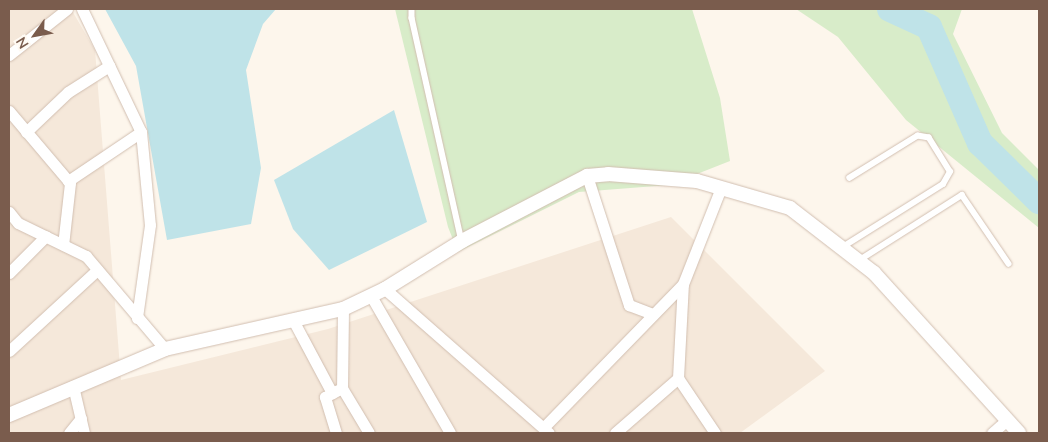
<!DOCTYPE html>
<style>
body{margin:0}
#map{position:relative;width:1048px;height:442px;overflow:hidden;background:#fdf6ec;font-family:Mulish,sans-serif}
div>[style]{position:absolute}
.residential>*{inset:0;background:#f5e8da}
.green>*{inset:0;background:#d8ecc9}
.water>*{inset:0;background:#bfe3e8}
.river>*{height:26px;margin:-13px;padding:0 13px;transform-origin:13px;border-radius:13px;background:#bfe3e8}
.roads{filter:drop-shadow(0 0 1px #d1beb0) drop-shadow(0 0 1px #d1beb0)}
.service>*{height:5.5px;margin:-2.75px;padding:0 2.75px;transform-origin:2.75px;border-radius:2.75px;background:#fff}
.minor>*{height:11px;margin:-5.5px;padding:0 5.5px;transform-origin:5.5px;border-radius:5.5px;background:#fff}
.tertiary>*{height:14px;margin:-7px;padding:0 7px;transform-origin:7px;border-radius:7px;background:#fff}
span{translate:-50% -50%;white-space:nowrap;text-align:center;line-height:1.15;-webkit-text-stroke:4px #fffaf3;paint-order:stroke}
.frame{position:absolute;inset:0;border:10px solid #7a5c4d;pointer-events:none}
.north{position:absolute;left:10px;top:10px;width:50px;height:50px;-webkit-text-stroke:4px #fffaf3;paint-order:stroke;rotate:238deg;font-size:14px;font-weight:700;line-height:20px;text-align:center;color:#7a5c4d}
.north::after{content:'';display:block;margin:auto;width:18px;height:22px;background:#7a5c4d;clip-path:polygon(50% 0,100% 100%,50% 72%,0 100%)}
</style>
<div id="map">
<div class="residential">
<div style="clip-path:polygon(9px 9px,71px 9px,95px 50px,121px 380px,328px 329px,671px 217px,825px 371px,740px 433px,9px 433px)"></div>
</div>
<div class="green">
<div style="clip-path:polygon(395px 9px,692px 9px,720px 98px,730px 161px,669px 185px,579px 192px,458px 252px,448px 227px)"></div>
<div style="clip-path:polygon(796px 9px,962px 9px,953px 34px,1002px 133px,1039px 170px,1039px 228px,906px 120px,838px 37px)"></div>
</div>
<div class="water">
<div style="clip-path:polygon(105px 9px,276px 9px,263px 24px,246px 70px,261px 168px,251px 224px,167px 240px,136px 66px)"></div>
<div style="clip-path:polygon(394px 110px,427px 222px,329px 270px,293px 229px,274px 180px)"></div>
</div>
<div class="river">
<div style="left:890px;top:9px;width:43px;rotate:24.8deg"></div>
<div style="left:929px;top:27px;width:127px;rotate:66.3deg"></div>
<div style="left:980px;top:143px;width:83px;rotate:44.5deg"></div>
</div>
<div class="roads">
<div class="service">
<div style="left:412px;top:9px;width:9px;rotate:90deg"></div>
<div style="left:412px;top:18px;width:229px;rotate:77.4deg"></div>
<div style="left:841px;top:248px;width:120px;rotate:-32.1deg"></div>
<div style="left:943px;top:184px;width:14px;rotate:-60deg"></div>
<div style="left:950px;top:172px;width:40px;rotate:-122deg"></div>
<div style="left:929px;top:138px;width:11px;rotate:-170deg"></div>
<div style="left:918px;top:136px;width:80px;rotate:148.3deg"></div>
<div style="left:858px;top:261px;width:123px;rotate:-32.4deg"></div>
<div style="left:962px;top:195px;width:83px;rotate:55.7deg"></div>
</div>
<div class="minor">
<div style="left:82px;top:9px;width:136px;rotate:64.4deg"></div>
<div style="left:141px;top:132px;width:93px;rotate:84.5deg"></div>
<div style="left:150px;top:225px;width:94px;rotate:98deg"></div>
<div style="left:9px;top:55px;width:74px;rotate:-38.4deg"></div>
<div style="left:9px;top:111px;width:94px;rotate:49.7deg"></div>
<div style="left:70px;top:183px;width:62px;rotate:96.4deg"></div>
<div style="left:26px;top:132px;width:58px;rotate:-43.6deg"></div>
<div style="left:68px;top:92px;width:49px;rotate:-32.4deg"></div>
<div style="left:587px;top:176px;width:136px;rotate:72deg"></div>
<div style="left:629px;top:305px;width:25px;rotate:21deg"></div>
<div style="left:68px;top:181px;width:88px;rotate:-33.9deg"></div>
<div style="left:9px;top:212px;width:14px;rotate:51deg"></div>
<div style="left:18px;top:223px;width:76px;rotate:25.9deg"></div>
<div style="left:86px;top:256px;width:122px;rotate:49.7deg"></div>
<div style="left:9px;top:273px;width:52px;rotate:-45deg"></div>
<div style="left:385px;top:289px;width:218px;rotate:41.3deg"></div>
<div style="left:371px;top:296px;width:158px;rotate:60deg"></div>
<div style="left:343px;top:309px;width:79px;rotate:90.7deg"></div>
<div style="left:342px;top:388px;width:52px;rotate:59deg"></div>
<div style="left:293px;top:320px;width:83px;rotate:61.9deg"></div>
<div style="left:9px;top:351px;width:120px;rotate:-42.6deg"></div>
<div style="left:73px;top:386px;width:48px;rotate:76.8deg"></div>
<div style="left:544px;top:427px;width:199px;rotate:-45.8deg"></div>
<div style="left:69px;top:433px;width:19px;rotate:-51deg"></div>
<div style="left:336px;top:433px;width:38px;rotate:-107deg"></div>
<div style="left:325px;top:397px;width:15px;rotate:-28deg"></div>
<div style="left:615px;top:433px;width:84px;rotate:-41.1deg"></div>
<div style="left:715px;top:433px;width:66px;rotate:-123.9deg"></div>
<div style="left:678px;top:378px;width:94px;rotate:-87deg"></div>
<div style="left:683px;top:284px;width:101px;rotate:-68.5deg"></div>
<div style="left:992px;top:433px;width:20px;rotate:-41deg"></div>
</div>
<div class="tertiary">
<div style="left:9px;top:415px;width:169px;rotate:-22.9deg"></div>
<div style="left:165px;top:349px;width:182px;rotate:-12.7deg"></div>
<div style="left:343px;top:309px;width:47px;rotate:-25.5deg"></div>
<div style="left:385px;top:289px;width:91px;rotate:-31.9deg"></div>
<div style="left:462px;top:241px;width:141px;rotate:-27.5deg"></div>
<div style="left:587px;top:176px;width:21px;rotate:-5deg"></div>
<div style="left:608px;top:174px;width:89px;rotate:4.5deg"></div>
<div style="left:697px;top:181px;width:97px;rotate:16.2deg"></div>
<div style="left:790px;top:208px;width:106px;rotate:37.7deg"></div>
<div style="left:874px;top:273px;width:216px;rotate:47.8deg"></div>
</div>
</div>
<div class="frame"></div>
<div class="north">N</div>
</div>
